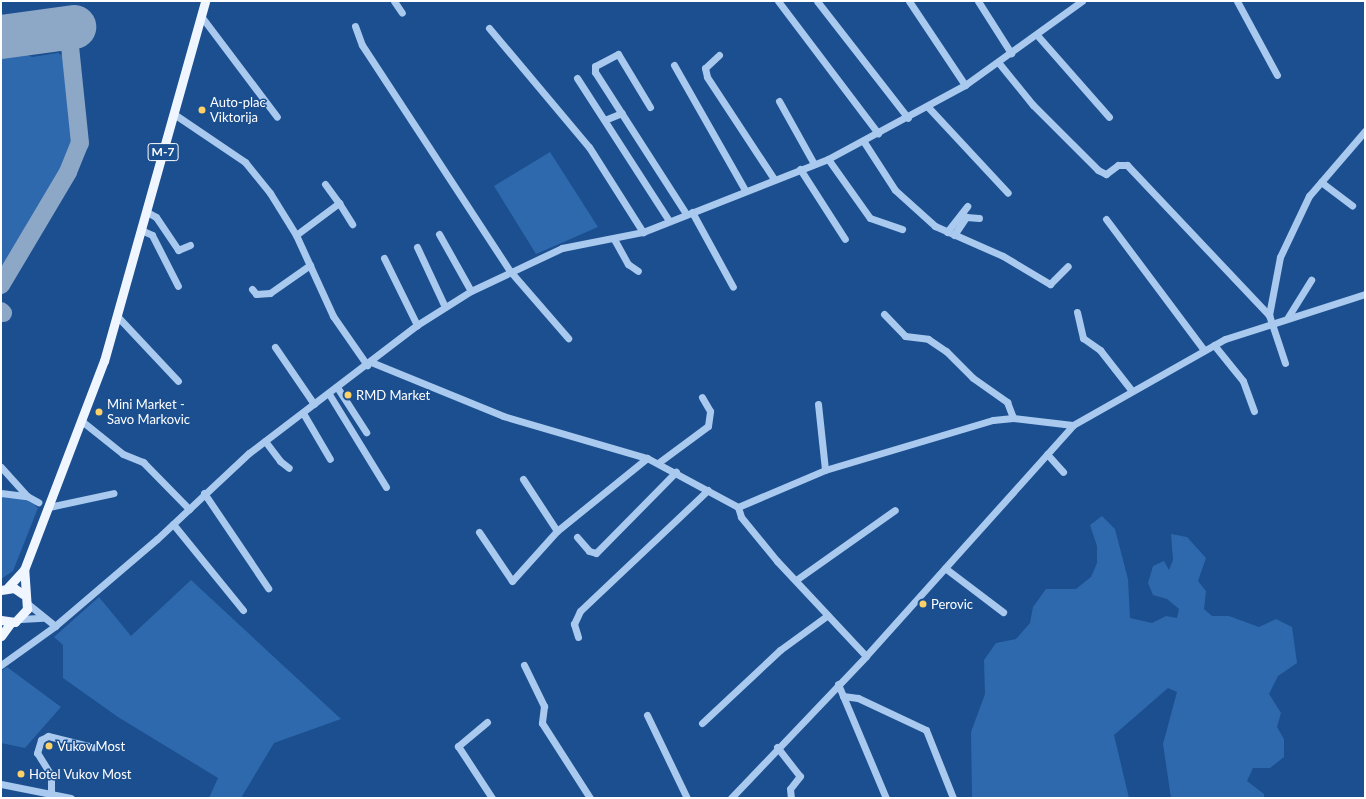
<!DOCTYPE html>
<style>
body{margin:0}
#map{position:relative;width:1366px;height:799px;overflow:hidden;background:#1b4f8f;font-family:Lato,sans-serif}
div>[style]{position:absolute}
.green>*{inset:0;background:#2e69ad}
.taxiway>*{height:18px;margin:-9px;padding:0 9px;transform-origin:9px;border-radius:9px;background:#8da7c7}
.runway>*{height:44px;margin:-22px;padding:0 22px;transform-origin:22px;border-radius:22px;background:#8da7c7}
.minor>*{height:7px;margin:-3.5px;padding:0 3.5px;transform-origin:3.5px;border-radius:3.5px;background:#a9c9ee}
.major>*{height:9px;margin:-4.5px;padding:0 4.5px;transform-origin:4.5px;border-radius:4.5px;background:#f0f6ff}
.dots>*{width:11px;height:11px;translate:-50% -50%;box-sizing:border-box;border:2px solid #1b4f8f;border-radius:50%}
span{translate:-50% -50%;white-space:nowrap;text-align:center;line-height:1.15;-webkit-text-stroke:3px #1b4f8f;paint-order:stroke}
.shield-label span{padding:1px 3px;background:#1b4f8f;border:1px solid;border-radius:3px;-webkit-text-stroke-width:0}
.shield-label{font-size:12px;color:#fff;font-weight:700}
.poi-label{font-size:13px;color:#fff}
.left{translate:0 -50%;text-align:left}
.frame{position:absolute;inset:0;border:2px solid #fff;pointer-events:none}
</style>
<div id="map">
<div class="green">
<div style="clip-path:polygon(20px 51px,32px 57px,58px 53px,65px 57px,73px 135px,65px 166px,1px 274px,1px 53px)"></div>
<div style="clip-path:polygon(550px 152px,598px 227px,536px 254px,494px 186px)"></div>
<div style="clip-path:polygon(1px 496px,28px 498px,38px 508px,13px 571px,1px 579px)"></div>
<div style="clip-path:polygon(1102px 516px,1115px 529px,1128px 579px,1130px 618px,1152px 623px,1166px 616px,1177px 618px,1179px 609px,1167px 599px,1153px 595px,1148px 583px,1153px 566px,1164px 561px,1169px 570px,1173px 560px,1171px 534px,1187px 537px,1206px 558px,1198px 581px,1206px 591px,1204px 609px,1212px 616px,1229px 616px,1259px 627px,1276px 619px,1292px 627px,1297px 663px,1278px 676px,1269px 694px,1281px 713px,1277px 727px,1284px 739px,1284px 757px,1270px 768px,1253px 768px,1247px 781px,1264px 794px,1264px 798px,1171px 798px,1163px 744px,1177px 692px,1168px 688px,1114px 735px,1129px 798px,972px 798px,971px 732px,985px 694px,984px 660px,996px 643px,1016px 639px,1030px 623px,1033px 607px,1046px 589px,1076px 589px,1091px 577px,1097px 563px,1097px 546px,1090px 525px)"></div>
<div style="clip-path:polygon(191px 580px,341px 719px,274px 743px,241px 798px,209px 798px,218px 778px,118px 717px,63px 678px,63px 645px,54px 637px,99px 597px,131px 636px)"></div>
<div style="clip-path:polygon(7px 667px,61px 707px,25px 748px,1px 743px,1px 671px)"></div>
</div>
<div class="taxiway">
<div style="left:1px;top:285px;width:131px;rotate:-59.3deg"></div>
<div style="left:68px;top:172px;width:31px;rotate:-68deg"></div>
<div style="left:80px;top:143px;width:117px;rotate:-95.9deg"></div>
<div style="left:1px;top:311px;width:3px;rotate:45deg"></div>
</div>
<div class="runway">
<div style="left:1px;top:37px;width:74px;rotate:-7.8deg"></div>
</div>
<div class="minor">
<div style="left:394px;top:1px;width:14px;rotate:56deg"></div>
<div style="left:778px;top:1px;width:166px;rotate:52.9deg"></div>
<div style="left:817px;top:1px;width:148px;rotate:52.1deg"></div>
<div style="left:909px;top:1px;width:101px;rotate:56.3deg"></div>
<div style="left:978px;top:1px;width:62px;rotate:57.6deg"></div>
<div style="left:1237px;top:1px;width:84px;rotate:61.6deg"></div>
<div style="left:201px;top:16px;width:126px;rotate:53deg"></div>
<div style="left:355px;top:26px;width:20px;rotate:70deg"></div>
<div style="left:362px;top:45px;width:270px;rotate:56.8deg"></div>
<div style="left:510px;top:271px;width:89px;rotate:49.1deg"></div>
<div style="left:489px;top:28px;width:155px;rotate:50deg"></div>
<div style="left:589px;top:147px;width:101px;rotate:57.6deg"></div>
<div style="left:1037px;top:35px;width:109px;rotate:48.7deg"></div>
<div style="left:719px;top:55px;width:19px;rotate:137deg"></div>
<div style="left:705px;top:68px;width:9px;rotate:77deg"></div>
<div style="left:707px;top:77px;width:122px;rotate:56.7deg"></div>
<div style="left:998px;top:62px;width:55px;rotate:50.9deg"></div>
<div style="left:1033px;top:105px;width:92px;rotate:45deg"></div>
<div style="left:1098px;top:170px;width:9px;rotate:27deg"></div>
<div style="left:1106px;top:174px;width:15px;rotate:-37deg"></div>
<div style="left:1118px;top:165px;width:9px"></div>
<div style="left:1127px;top:165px;width:207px;rotate:46.6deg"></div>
<div style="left:674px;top:65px;width:144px;rotate:60.4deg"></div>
<div style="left:577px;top:78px;width:170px;rotate:57.2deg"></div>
<div style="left:779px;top:101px;width:72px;rotate:60.9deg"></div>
<div style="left:650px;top:107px;width:62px;rotate:-121.1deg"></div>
<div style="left:618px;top:54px;width:26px;rotate:152deg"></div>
<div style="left:595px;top:66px;width:6px;rotate:90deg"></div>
<div style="left:595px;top:72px;width:169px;rotate:57.3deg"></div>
<div style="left:928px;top:107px;width:117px;rotate:47.1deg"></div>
<div style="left:174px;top:114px;width:86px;rotate:34.1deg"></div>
<div style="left:245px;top:162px;width:40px;rotate:51deg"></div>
<div style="left:270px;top:193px;width:49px;rotate:58.2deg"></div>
<div style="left:296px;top:235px;width:89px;rotate:65.4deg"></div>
<div style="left:333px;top:316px;width:60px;rotate:55.2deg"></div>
<div style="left:607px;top:119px;width:16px;rotate:-22deg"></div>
<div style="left:864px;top:142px;width:57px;rotate:57.1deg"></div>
<div style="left:895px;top:190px;width:54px;rotate:42deg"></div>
<div style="left:935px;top:226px;width:74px;rotate:23.8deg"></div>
<div style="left:1003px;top:256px;width:55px;rotate:30.8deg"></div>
<div style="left:1050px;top:284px;width:25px;rotate:-45deg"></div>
<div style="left:828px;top:159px;width:72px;rotate:54.6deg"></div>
<div style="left:870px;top:218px;width:34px;rotate:19deg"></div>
<div style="left:800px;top:169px;width:83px;rotate:57.3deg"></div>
<div style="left:1321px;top:182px;width:39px;rotate:37deg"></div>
<div style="left:325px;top:184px;width:24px;rotate:54deg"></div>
<div style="left:147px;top:212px;width:10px;rotate:29deg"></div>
<div style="left:156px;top:217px;width:40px;rotate:56deg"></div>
<div style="left:178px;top:250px;width:13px;rotate:-23deg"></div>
<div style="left:692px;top:212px;width:85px;rotate:61.3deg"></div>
<div style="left:1106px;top:219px;width:164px;rotate:53.2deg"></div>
<div style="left:141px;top:230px;width:12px;rotate:24deg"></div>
<div style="left:152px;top:235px;width:57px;rotate:63deg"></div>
<div style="left:947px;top:232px;width:33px;rotate:-52deg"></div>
<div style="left:439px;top:234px;width:65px;rotate:60.7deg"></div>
<div style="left:296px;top:235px;width:54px;rotate:-36.7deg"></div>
<div style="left:339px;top:203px;width:25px;rotate:58deg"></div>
<div style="left:954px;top:235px;width:22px;rotate:-56deg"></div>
<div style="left:966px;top:217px;width:13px;rotate:4deg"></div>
<div style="left:614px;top:239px;width:29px;rotate:61deg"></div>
<div style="left:628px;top:264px;width:12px;rotate:35deg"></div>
<div style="left:417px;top:247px;width:66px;rotate:65deg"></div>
<div style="left:384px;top:258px;width:75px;rotate:63.8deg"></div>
<div style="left:252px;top:289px;width:6px;rotate:51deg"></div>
<div style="left:256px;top:294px;width:14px;rotate:-4deg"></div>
<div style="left:270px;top:293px;width:49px;rotate:-35deg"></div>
<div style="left:1077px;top:312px;width:27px;rotate:77deg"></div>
<div style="left:1083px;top:338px;width:21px;rotate:35deg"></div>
<div style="left:1100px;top:350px;width:52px;rotate:52deg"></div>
<div style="left:884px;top:314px;width:30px;rotate:46deg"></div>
<div style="left:905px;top:336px;width:23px;rotate:7deg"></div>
<div style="left:928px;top:339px;width:22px;rotate:34deg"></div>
<div style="left:946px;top:351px;width:38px;rotate:45deg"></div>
<div style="left:973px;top:378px;width:42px;rotate:35.2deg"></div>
<div style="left:1007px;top:402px;width:17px;rotate:69deg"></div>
<div style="left:117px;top:316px;width:89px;rotate:46.8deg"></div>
<div style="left:1288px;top:317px;width:44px;rotate:-58.1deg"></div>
<div style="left:1214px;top:345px;width:46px;rotate:51.1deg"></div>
<div style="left:1243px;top:381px;width:32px;rotate:70deg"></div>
<div style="left:275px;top:347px;width:69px;rotate:55.6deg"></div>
<div style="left:371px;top:362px;width:143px;rotate:22.2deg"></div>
<div style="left:503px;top:416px;width:150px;rotate:16.3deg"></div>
<div style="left:647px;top:458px;width:103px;rotate:28.3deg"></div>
<div style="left:738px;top:507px;width:95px;rotate:-23deg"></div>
<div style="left:825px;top:470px;width:175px;rotate:-16.6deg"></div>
<div style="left:993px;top:420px;width:20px;rotate:-6deg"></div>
<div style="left:1013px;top:418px;width:60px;rotate:6.7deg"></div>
<div style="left:1073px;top:425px;width:175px;rotate:-29.5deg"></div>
<div style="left:1225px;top:339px;width:147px;rotate:-17.8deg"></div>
<div style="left:1285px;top:363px;width:51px;rotate:-108.4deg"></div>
<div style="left:1269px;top:315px;width:59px;rotate:-79.3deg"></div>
<div style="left:1280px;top:257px;width:68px;rotate:-64.6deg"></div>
<div style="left:1309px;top:196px;width:86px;rotate:-49.3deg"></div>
<div style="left:337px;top:387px;width:54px;rotate:57.2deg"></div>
<div style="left:329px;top:394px;width:109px;rotate:58.5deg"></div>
<div style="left:818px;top:404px;width:66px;rotate:83.9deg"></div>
<div style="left:303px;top:413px;width:53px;rotate:59.6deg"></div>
<div style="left:83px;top:422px;width:51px;rotate:38.7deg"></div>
<div style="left:123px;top:454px;width:22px;rotate:22deg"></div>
<div style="left:143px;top:462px;width:66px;rotate:45.6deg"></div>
<div style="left:265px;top:441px;width:25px;rotate:53deg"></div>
<div style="left:280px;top:461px;width:11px;rotate:38deg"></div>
<div style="left:1047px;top:454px;width:24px;rotate:48deg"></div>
<div style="left:658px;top:463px;width:62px;rotate:-36.5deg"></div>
<div style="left:708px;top:426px;width:15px;rotate:-82deg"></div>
<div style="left:710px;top:411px;width:16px;rotate:-120deg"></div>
<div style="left:1px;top:467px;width:39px;rotate:48deg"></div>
<div style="left:523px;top:479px;width:62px;rotate:56.8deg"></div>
<div style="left:1px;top:493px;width:26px;rotate:7deg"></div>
<div style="left:27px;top:496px;width:13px;rotate:29deg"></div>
<div style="left:204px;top:493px;width:115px;rotate:56deg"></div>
<div style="left:49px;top:507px;width:66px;rotate:-12.2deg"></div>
<div style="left:738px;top:507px;width:10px;rotate:73deg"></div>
<div style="left:741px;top:517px;width:57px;rotate:50.7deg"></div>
<div style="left:777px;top:561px;width:130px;rotate:46.9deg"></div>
<div style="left:173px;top:524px;width:111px;rotate:50.9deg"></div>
<div style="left:479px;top:532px;width:59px;rotate:56deg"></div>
<div style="left:512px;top:581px;width:67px;rotate:-48deg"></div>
<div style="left:557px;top:531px;width:116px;rotate:-39deg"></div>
<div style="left:577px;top:537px;width:18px;rotate:49deg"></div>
<div style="left:589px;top:551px;width:7px;rotate:16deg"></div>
<div style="left:596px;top:553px;width:114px;rotate:-45.4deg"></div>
<div style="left:945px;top:568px;width:73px;rotate:37.2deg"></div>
<div style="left:796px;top:580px;width:121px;rotate:-35.3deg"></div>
<div style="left:28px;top:604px;width:35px;rotate:39deg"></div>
<div style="left:55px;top:626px;width:134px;rotate:-40.5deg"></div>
<div style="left:157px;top:539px;width:126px;rotate:-43.1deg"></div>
<div style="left:249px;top:453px;width:211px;rotate:-37.3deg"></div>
<div style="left:417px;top:325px;width:64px;rotate:-32.2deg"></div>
<div style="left:471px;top:291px;width:101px;rotate:-25.3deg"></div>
<div style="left:562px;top:248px;width:83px;rotate:-11.2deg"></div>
<div style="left:643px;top:232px;width:199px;rotate:-21.5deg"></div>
<div style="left:828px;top:159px;width:156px;rotate:-28.4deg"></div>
<div style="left:965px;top:85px;width:144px;rotate:-35.7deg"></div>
<div style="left:21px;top:619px;width:22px;rotate:-3deg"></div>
<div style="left:578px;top:637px;width:14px;rotate:-107deg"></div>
<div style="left:574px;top:624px;width:14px;rotate:-65deg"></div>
<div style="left:580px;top:611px;width:176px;rotate:-43.4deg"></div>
<div style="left:1px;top:665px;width:67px;rotate:-35.8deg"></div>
<div style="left:524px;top:665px;width:46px;rotate:64deg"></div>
<div style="left:544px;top:706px;width:17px;rotate:97deg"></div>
<div style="left:542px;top:723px;width:89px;rotate:57.4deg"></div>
<div style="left:838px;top:684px;width:124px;rotate:67.2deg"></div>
<div style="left:843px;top:696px;width:15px;rotate:8deg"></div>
<div style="left:858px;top:698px;width:75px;rotate:25.2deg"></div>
<div style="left:926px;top:730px;width:73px;rotate:68.3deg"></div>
<div style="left:647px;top:715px;width:92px;rotate:64.3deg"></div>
<div style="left:487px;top:722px;width:38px;rotate:140deg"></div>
<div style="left:458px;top:746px;width:62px;rotate:56.8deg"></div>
<div style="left:702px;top:723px;width:107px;rotate:-43.1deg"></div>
<div style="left:780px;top:650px;width:59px;rotate:-36.1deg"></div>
<div style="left:777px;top:747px;width:37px;rotate:52deg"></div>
<div style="left:800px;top:776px;width:16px;rotate:128deg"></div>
<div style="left:790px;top:789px;width:9px;rotate:84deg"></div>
<div style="left:1px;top:784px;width:71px;rotate:11.3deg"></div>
<div style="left:51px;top:794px;width:19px;rotate:-90deg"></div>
<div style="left:51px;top:775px;width:26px;rotate:-122deg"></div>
<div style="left:37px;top:753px;width:14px;rotate:-73deg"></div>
<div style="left:41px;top:740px;width:8px;rotate:-30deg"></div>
<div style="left:48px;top:736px;width:50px;rotate:13.8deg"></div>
<div style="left:731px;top:798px;width:196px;rotate:-46.4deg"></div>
<div style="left:866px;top:656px;width:310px;rotate:-48.1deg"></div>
</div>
<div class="major">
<div style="left:8px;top:587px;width:23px;rotate:-47deg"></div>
<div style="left:1px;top:590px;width:13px;rotate:-9deg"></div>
<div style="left:14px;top:588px;width:11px;rotate:34deg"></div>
<div style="left:1px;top:620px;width:14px;rotate:8deg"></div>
<div style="left:15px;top:622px;width:18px;rotate:-47deg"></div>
<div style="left:27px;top:609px;width:39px;rotate:-94deg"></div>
<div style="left:24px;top:570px;width:224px;rotate:-69.1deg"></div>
<div style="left:104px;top:361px;width:374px;rotate:-74.3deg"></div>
<div style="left:1px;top:636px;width:17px;rotate:-54deg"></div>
</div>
<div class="dots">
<div style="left:202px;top:110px;background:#ffd166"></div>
<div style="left:348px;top:395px;background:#ffd166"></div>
<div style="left:99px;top:412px;background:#ffd166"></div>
<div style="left:923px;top:604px;background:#ffd166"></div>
<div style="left:49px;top:746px;background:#ffd166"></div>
<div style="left:21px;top:774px;background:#ffd166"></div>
</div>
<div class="shield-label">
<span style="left:163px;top:152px">M-7</span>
</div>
<div class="poi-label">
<span class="left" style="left:210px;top:110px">Auto-plac<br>Viktorija</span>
<span class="left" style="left:356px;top:395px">RMD Market</span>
<span class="left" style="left:107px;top:412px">Mini Market -<br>Savo Markovic</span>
<span class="left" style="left:931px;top:604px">Perovic</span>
<span class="left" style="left:57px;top:746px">Vukov Most</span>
<span class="left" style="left:29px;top:774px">Hotel Vukov Most</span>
</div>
<div class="frame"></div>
</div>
